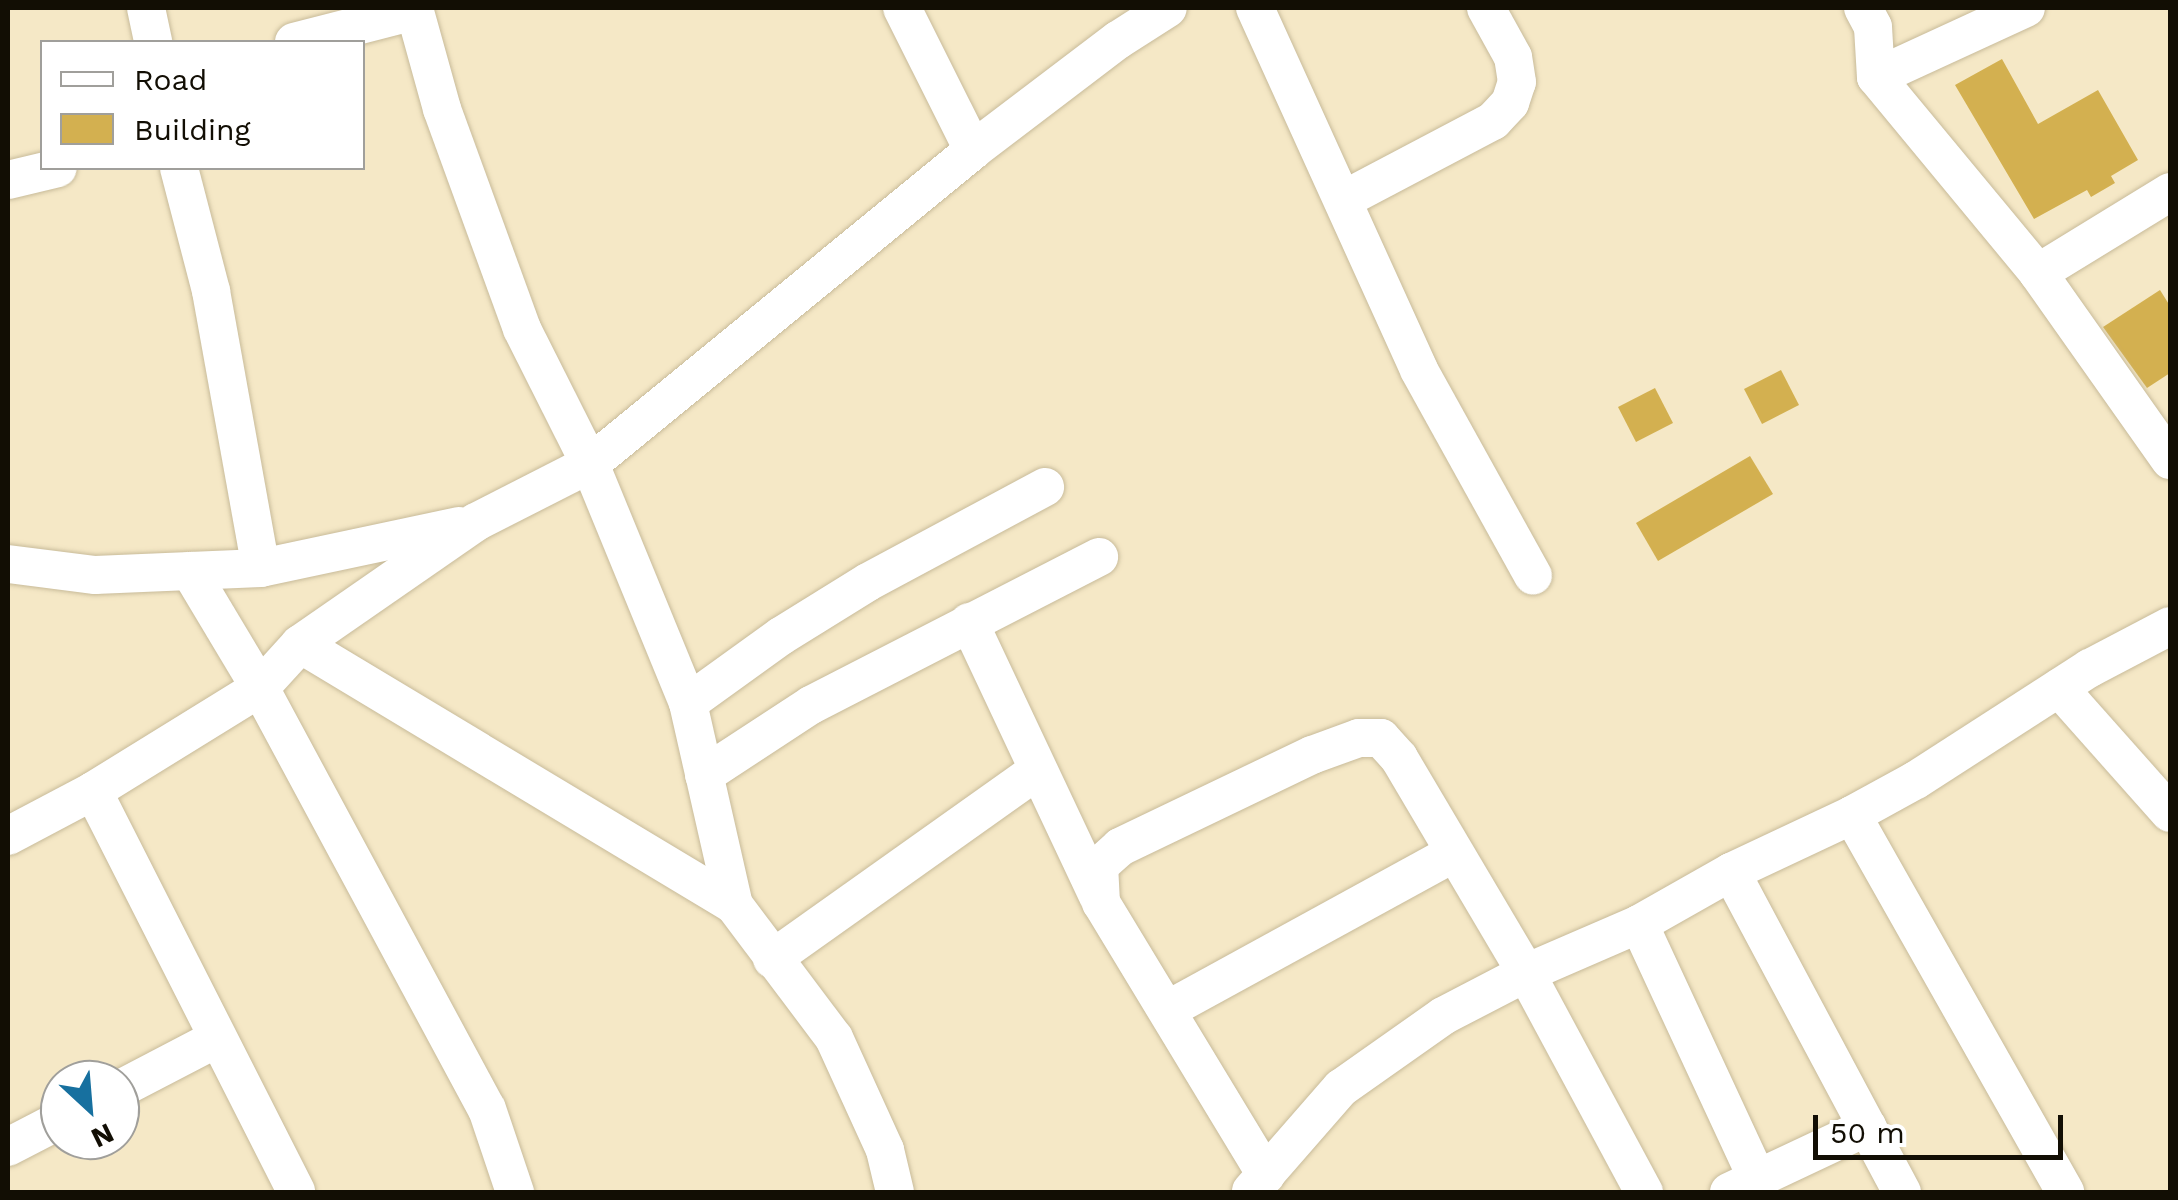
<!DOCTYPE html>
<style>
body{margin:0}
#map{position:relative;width:2178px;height:1200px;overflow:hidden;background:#f5e8c6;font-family:"Work Sans",sans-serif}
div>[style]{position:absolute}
.building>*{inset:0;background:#d3b050}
.roads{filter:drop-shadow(0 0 2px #c8bb9a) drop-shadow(0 0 2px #c8bb9a)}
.minor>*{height:38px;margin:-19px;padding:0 19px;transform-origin:19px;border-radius:19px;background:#fff}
span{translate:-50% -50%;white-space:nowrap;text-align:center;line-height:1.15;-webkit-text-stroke:8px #fff;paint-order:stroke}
.frame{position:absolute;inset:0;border:10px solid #120e04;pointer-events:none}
.legend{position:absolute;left:40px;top:40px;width:325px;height:130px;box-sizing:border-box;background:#fff;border:2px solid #a09f9b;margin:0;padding:12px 18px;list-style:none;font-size:30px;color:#120e04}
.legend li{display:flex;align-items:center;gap:20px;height:50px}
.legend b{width:50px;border:2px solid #a09f9b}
.north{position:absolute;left:40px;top:1060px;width:100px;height:100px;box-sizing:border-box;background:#fff;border:2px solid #a09f9b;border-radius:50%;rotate:154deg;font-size:28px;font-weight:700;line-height:40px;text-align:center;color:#120e04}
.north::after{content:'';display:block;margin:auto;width:35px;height:45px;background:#17709f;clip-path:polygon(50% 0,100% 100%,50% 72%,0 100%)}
.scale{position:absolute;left:1813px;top:1115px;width:250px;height:45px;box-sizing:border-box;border:5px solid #120e04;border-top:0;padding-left:12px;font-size:30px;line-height:35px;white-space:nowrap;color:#120e04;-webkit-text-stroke:8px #fff;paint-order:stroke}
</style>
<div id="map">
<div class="building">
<div style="clip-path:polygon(2002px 59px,2038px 124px,2098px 90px,2138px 160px,2111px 176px,2115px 183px,2091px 197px,2087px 190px,2034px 219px,1955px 85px)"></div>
<div style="clip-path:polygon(2160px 290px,2170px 306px,2170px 373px,2147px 388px,2103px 327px)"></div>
<div style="clip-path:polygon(1781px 370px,1799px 405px,1762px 424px,1744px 389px)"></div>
<div style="clip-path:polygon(1655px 388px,1673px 423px,1636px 442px,1618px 407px)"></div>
<div style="clip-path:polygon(1750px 456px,1773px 494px,1658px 561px,1636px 523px)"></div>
</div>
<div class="roads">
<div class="minor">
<div style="left:146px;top:8px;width:35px;rotate:78deg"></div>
<div style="left:414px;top:8px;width:105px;rotate:74.5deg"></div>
<div style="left:442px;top:109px;width:234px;rotate:70deg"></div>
<div style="left:522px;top:329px;width:151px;rotate:63.3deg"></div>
<div style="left:590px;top:464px;width:258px;rotate:67.7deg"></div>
<div style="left:688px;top:703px;width:207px;rotate:77.2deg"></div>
<div style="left:734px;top:905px;width:166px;rotate:53.1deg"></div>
<div style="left:834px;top:1038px;width:123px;rotate:65.5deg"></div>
<div style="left:885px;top:1150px;width:43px;rotate:76.6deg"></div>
<div style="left:902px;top:8px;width:159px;rotate:63.4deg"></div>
<div style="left:1255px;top:8px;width:397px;rotate:65.6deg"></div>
<div style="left:1419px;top:370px;width:235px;rotate:61deg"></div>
<div style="left:1863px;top:8px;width:21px;rotate:62deg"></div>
<div style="left:1873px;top:27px;width:50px;rotate:86.6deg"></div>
<div style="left:1876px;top:77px;width:254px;rotate:50.4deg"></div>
<div style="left:2038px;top:273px;width:229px;rotate:54.8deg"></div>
<div style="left:294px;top:42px;width:125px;rotate:-14.4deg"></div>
<div style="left:1876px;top:77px;width:165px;rotate:-24.7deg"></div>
<div style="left:179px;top:168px;width:127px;rotate:75.4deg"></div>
<div style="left:211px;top:291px;width:281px;rotate:79.8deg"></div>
<div style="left:8px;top:180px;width:51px;rotate:-13.5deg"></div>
<div style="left:1343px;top:200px;width:170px;rotate:-27.8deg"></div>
<div style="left:1493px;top:121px;width:25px;rotate:-47deg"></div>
<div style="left:1510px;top:103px;width:22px;rotate:-72deg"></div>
<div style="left:1517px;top:82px;width:25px;rotate:-99deg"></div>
<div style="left:1513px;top:57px;width:56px;rotate:-118.9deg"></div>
<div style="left:2038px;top:273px;width:155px;rotate:-31.5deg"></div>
<div style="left:8px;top:564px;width:88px;rotate:7.2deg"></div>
<div style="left:95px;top:575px;width:166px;rotate:-2.4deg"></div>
<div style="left:261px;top:568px;width:202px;rotate:-12deg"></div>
<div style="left:190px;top:571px;width:136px;rotate:59.1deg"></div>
<div style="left:260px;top:688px;width:478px;rotate:61.7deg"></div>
<div style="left:487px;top:1109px;width:88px;rotate:71.4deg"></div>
<div style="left:969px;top:622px;width:303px;rotate:64.8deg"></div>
<div style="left:300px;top:644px;width:506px;rotate:31.02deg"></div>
<div style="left:2059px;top:688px;width:167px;rotate:48.4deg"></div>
<div style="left:688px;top:703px;width:115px;rotate:-35.8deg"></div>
<div style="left:781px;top:636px;width:102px;rotate:-31.8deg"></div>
<div style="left:868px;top:582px;width:201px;rotate:-28.2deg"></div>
<div style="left:704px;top:775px;width:128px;rotate:-33.2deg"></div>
<div style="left:811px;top:705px;width:324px;rotate:-27.2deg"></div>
<div style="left:93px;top:791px;width:449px;rotate:63.1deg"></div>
<div style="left:1852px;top:815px;width:433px;rotate:60.5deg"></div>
<div style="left:8px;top:836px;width:96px;rotate:-27.9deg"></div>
<div style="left:93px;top:791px;width:196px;rotate:-31.7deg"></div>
<div style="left:260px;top:688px;width:59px;rotate:-47.7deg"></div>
<div style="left:300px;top:644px;width:214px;rotate:-34.7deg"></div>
<div style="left:476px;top:522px;width:128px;rotate:-27deg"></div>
<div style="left:590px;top:464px;width:495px;rotate:-39.3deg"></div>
<div style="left:973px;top:150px;width:182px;rotate:-37.2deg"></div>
<div style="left:1118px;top:40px;width:59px;rotate:-32.6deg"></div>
<div style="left:1731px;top:872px;width:363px;rotate:61.9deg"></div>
<div style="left:1639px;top:924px;width:282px;rotate:65.1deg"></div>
<div style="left:772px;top:959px;width:326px;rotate:-35.4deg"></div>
<div style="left:1169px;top:1009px;width:323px;rotate:-28.7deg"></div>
<div style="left:120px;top:1089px;width:110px;rotate:-27.5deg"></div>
<div style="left:8px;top:1147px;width:59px;rotate:-27.4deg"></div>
<div style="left:1266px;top:1175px;width:318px;rotate:-121.2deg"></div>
<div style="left:1101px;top:903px;width:37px;rotate:-93deg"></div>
<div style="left:1099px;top:866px;width:28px;rotate:-42deg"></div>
<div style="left:1120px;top:847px;width:213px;rotate:-25.6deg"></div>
<div style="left:1312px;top:755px;width:50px;rotate:-19.9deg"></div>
<div style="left:1359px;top:738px;width:22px"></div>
<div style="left:1381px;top:738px;width:27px;rotate:48deg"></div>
<div style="left:1399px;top:758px;width:250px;rotate:59.4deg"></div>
<div style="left:1526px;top:973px;width:249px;rotate:61.7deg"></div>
<div style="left:1251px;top:1191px;width:137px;rotate:-48.9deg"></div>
<div style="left:1341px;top:1088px;width:125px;rotate:-35.2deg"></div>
<div style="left:1443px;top:1016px;width:93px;rotate:-27.4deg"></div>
<div style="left:1526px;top:973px;width:123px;rotate:-23.4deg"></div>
<div style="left:1639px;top:924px;width:106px;rotate:-29.5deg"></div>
<div style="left:1731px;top:872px;width:134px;rotate:-25.2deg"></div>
<div style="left:1852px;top:815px;width:73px;rotate:-28.7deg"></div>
<div style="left:1916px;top:780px;width:207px;rotate:-32.8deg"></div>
<div style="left:2090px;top:668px;width:90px;rotate:-27.7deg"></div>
<div style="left:1729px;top:1192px;width:153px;rotate:-25.2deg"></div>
</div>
</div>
<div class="frame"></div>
<ul class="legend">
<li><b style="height:12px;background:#fff"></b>Road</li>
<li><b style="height:28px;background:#d3b050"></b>Building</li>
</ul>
<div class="north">N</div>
<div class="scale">50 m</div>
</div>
